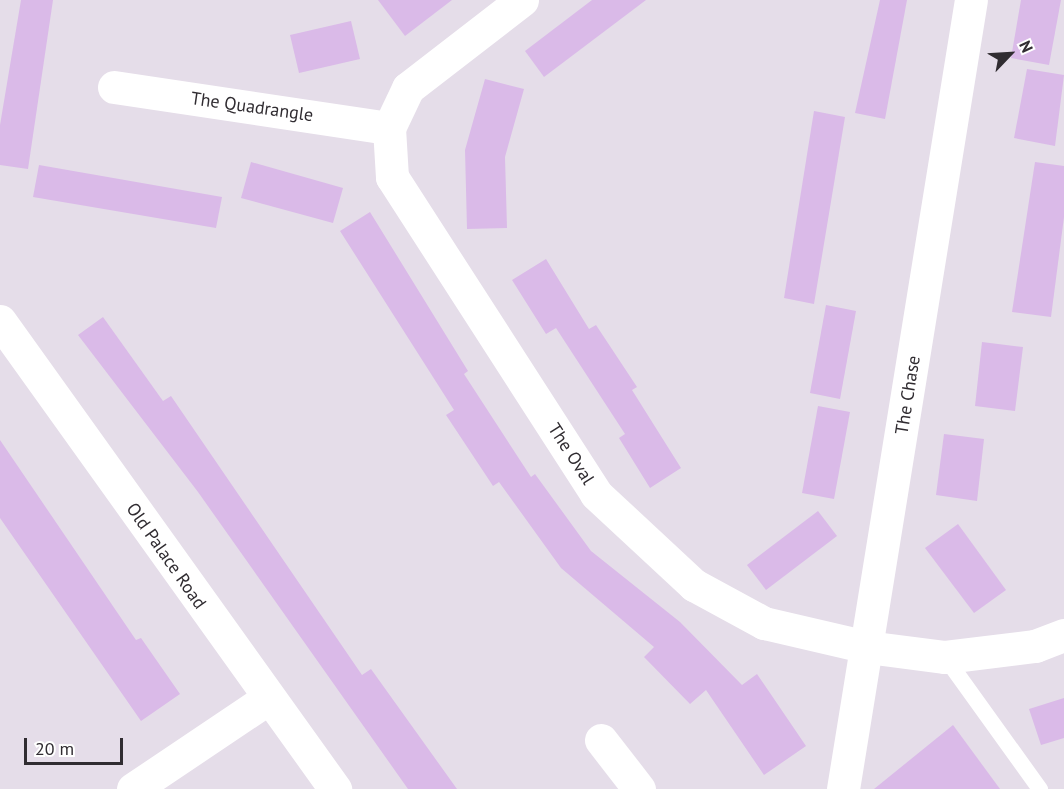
<!DOCTYPE html>
<style>
body{margin:0}
#map{position:relative;width:1064px;height:789px;overflow:hidden;background:#e5dde9;font-family:"PT Sans",sans-serif}
div>[style]{position:absolute}
.building>*{inset:0;background:#dabae8}
.service>*{height:16px;margin:-8px;padding:0 8px;transform-origin:8px;border-radius:8px;background:#fff}
.minor>*{height:33px;margin:-16.5px;padding:0 16.5px;transform-origin:16.5px;border-radius:16.5px;background:#fff}
.tertiary>*{height:33px;margin:-16.5px;padding:0 16.5px;transform-origin:16.5px;border-radius:16.5px;background:#fff}
span{translate:-50% -50%;white-space:nowrap;text-align:center;line-height:1.15;-webkit-text-stroke:5px #fff;paint-order:stroke}
.street-label{font-size:18px;color:#302c31}
.north{position:absolute;left:980px;top:24px;width:60px;height:60px;-webkit-text-stroke:4px #fff;paint-order:stroke;rotate:65deg;font-size:16px;font-weight:700;line-height:24px;text-align:center;color:#302c31}
.north::after{content:'';display:block;margin:auto;width:21px;height:27px;background:#302c31;clip-path:polygon(50% 0,100% 100%,50% 72%,0 100%)}
.scale{position:absolute;left:24px;top:738px;width:99px;height:27px;box-sizing:border-box;border:3px solid #302c31;border-top:0;padding-left:8px;font-size:18px;line-height:21px;white-space:nowrap;color:#302c31;-webkit-text-stroke:4px #fff;paint-order:stroke}
</style>
<div id="map">
<div class="building">
<div style="clip-path:polygon(21px 0,53px 0,28px 169px,0 165px,0 125px)"></div>
<div style="clip-path:polygon(378px 0,452px 0,405px 36px)"></div>
<div style="clip-path:polygon(592px 0,646px 0,544px 77px,525px 51px)"></div>
<div style="clip-path:polygon(880px 0,907px 0,885px 119px,855px 113px)"></div>
<div style="clip-path:polygon(1021px 0,1061px 0,1049px 65px,1011px 58px)"></div>
<div style="clip-path:polygon(351px 21px,360px 59px,299px 73px,290px 35px)"></div>
<div style="clip-path:polygon(1027px 69px,1064px 75px,1055px 146px,1014px 138px)"></div>
<div style="clip-path:polygon(485px 79px,524px 89px,505px 157px,507px 228px,467px 229px,465px 150px)"></div>
<div style="clip-path:polygon(814px 111px,845px 117px,814px 304px,784px 298px)"></div>
<div style="clip-path:polygon(251px 162px,343px 188px,333px 223px,241px 198px)"></div>
<div style="clip-path:polygon(1035px 162px,1064px 166px,1064px 217px,1051px 317px,1012px 312px)"></div>
<div style="clip-path:polygon(39px 165px,222px 197px,216px 228px,33px 197px)"></div>
<div style="clip-path:polygon(370px 212px,468px 371px,464px 374px,531px 477px,535px 474px,591px 551px,680px 622px,742px 685px,757px 674px,806px 746px,764px 775px,706px 690px,690px 704px,644px 657px,654px 647px,561px 568px,499px 482px,493px 486px,446px 415px,454px 410px,340px 231px)"></div>
<div style="clip-path:polygon(546px 259px,589px 329px,596px 325px,637px 387px,632px 390px,681px 468px,650px 488px,619px 438px,625px 434px,556px 328px,546px 334px,512px 280px)"></div>
<div style="clip-path:polygon(826px 305px,856px 311px,840px 399px,810px 393px)"></div>
<div style="clip-path:polygon(103px 317px,163px 401px,171px 396px,362px 675px,371px 669px,457px 789px,408px 789px,198px 492px,78px 335px)"></div>
<div style="clip-path:polygon(982px 342px,1023px 347px,1015px 411px,975px 406px)"></div>
<div style="clip-path:polygon(818px 406px,850px 412px,834px 499px,802px 493px)"></div>
<div style="clip-path:polygon(944px 434px,984px 439px,977px 501px,936px 495px)"></div>
<div style="clip-path:polygon(0 440px,136px 640px,141px 638px,180px 694px,141px 721px,0 518px)"></div>
<div style="clip-path:polygon(818px 511px,837px 536px,766px 590px,747px 565px)"></div>
<div style="clip-path:polygon(958px 524px,1006px 590px,974px 613px,925px 548px)"></div>
<div style="clip-path:polygon(1064px 698px,1064px 738px,1041px 745px,1029px 709px)"></div>
<div style="clip-path:polygon(953px 725px,1000px 789px,874px 789px)"></div>
</div>
<div class="service">
<div style="left:945px;top:657px;width:163px;rotate:54.3deg"></div>
</div>
<div class="minor">
<div style="left:522px;top:0;width:144px;rotate:142.3deg"></div>
<div style="left:408px;top:88px;width:44px;rotate:115.4deg"></div>
<div style="left:389px;top:128px;width:49px;rotate:86.5deg"></div>
<div style="left:392px;top:177px;width:377px;rotate:57.2deg"></div>
<div style="left:596px;top:494px;width:134px;rotate:42.9deg"></div>
<div style="left:694px;top:585px;width:80px;rotate:28.5deg"></div>
<div style="left:764px;top:623px;width:106px;rotate:13.1deg"></div>
<div style="left:867px;top:647px;width:79px;rotate:7.3deg"></div>
<div style="left:945px;top:657px;width:91px;rotate:-7deg"></div>
<div style="left:1035px;top:646px;width:31px;rotate:-21deg"></div>
<div style="left:114px;top:87px;width:278px;rotate:8.5deg"></div>
<div style="left:0;top:321px;width:576px;rotate:54.4deg"></div>
<div style="left:601px;top:740px;width:62px;rotate:52.2deg"></div>
<div style="left:133px;top:789px;width:161px;rotate:-33.9deg"></div>
</div>
<div class="tertiary">
<div style="left:843px;top:789px;width:799px;rotate:-80.79deg"></div>
</div>
<div class="street-label">
<span style="left:252px;top:107px;rotate:8deg">The Quadrangle</span>
<span style="left:908px;top:395px;rotate:-81deg">The Chase</span>
<span style="left:571px;top:454px;rotate:57deg">The Oval</span>
<span style="left:166px;top:556px;rotate:55deg">Old Palace Road</span>
</div>
<div class="north">N</div>
<div class="scale">20 m</div>
</div>
